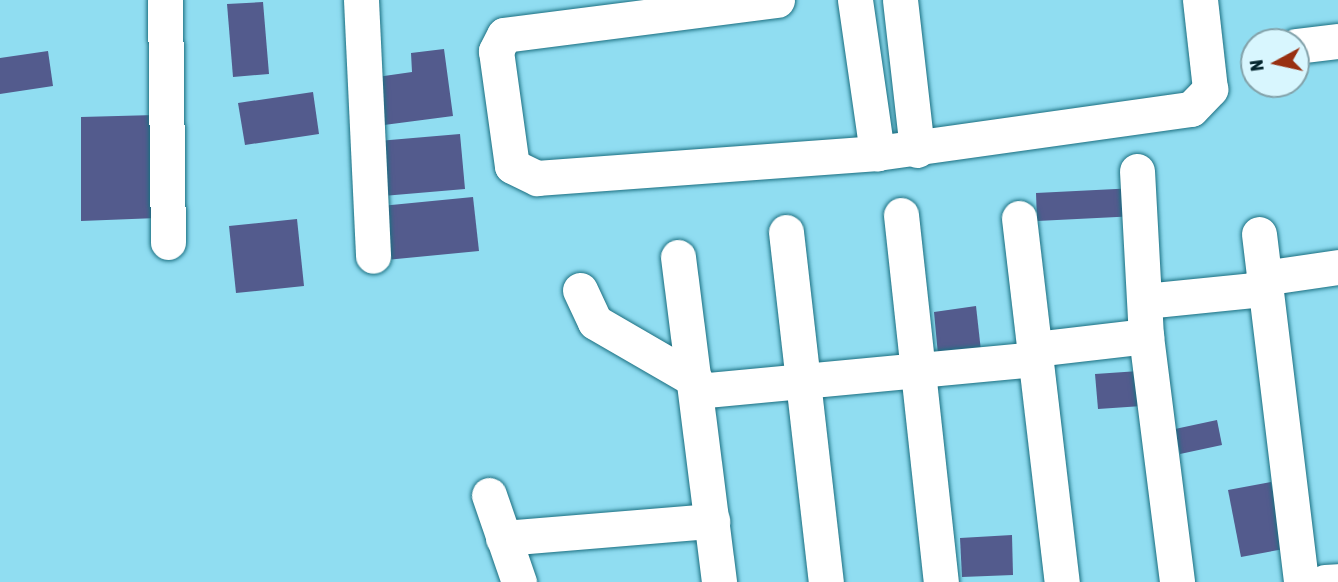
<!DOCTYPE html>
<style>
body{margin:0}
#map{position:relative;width:1338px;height:582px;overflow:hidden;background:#90ddf1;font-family:"Asap Condensed",sans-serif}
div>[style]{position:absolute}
.building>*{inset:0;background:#535b8d}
.roads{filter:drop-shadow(0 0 2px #1b6f81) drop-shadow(0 0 2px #1b6f81)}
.minor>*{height:35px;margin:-17.5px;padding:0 17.5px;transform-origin:17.5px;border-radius:17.5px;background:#fff}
span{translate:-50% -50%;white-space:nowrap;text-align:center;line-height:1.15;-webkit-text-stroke:7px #d8f6fe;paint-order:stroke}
.north{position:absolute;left:1240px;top:28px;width:70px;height:70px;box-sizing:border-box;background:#d8f6fe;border:2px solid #83a2aa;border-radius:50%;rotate:262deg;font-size:19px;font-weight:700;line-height:28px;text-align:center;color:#03252d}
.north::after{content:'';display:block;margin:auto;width:24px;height:32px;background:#983011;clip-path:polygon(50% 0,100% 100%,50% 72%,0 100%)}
</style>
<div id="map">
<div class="building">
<div style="clip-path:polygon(263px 2px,269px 74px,233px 77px,227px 4px)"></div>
<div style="clip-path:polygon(444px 49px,453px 116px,384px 125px,377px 77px,412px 72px,411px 53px)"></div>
<div style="clip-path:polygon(48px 51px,53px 86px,0 94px,0 58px)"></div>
<div style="clip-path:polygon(313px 92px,319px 134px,245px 145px,238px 103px)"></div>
<div style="clip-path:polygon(155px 115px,157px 218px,81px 221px,81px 117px)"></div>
<div style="clip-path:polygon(460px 134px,465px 189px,383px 196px,378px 141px)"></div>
<div style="clip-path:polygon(1136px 188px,1137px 216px,1037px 221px,1036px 193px)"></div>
<div style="clip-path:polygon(473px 197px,479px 251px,386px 260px,381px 206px)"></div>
<div style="clip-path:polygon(297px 219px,304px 286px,236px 293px,229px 226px)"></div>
<div style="clip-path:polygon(976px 306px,981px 351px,938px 355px,934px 312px)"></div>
<div style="clip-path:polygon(1139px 371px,1142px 406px,1098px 409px,1095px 374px)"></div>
<div style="clip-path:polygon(1217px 420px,1222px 445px,1180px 454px,1175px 429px)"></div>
<div style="clip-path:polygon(1271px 482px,1284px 549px,1241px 557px,1228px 490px)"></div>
<div style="clip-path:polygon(1012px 535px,1013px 575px,962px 577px,960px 538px)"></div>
</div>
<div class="roads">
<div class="minor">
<div style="left:165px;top:0;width:242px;rotate:89.3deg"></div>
<div style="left:361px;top:0;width:256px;rotate:87.3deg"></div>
<div style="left:777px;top:0;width:275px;rotate:172.7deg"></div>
<div style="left:504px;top:35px;width:18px;rotate:117deg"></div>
<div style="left:496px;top:51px;width:116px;rotate:82.1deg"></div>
<div style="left:512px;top:166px;width:28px;rotate:26deg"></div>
<div style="left:537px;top:178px;width:341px;rotate:-4.2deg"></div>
<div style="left:877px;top:153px;width:317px;rotate:-8deg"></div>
<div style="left:1191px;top:109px;width:28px;rotate:-46deg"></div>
<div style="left:1210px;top:89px;width:90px;rotate:-96.4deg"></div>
<div style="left:855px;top:0;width:155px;rotate:81.8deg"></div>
<div style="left:900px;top:0;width:151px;rotate:83.5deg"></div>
<div style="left:1296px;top:46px;width:42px;rotate:-6.8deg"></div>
<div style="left:1137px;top:171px;width:165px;rotate:86.9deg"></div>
<div style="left:1146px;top:336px;width:248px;rotate:82.8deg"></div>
<div style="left:901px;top:215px;width:369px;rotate:83.8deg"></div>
<div style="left:1019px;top:218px;width:367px;rotate:83.3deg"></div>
<div style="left:786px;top:232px;width:352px;rotate:83.5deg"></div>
<div style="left:1259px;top:234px;width:351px;rotate:83.1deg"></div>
<div style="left:678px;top:257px;width:328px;rotate:82.8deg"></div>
<div style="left:1263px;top:278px;width:76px;rotate:-8.3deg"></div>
<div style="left:580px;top:290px;width:35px;rotate:65deg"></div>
<div style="left:595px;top:322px;width:116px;rotate:30.1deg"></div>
<div style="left:1145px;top:301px;width:120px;rotate:-5.8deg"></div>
<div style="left:1034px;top:349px;width:113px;rotate:-6.6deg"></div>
<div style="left:697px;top:391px;width:340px;rotate:-5.4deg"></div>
<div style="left:489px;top:495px;width:92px;rotate:71deg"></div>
<div style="left:503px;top:538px;width:210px;rotate:-4.7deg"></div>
<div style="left:1325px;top:582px;width:13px;rotate:-4deg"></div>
</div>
</div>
<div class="north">N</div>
</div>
